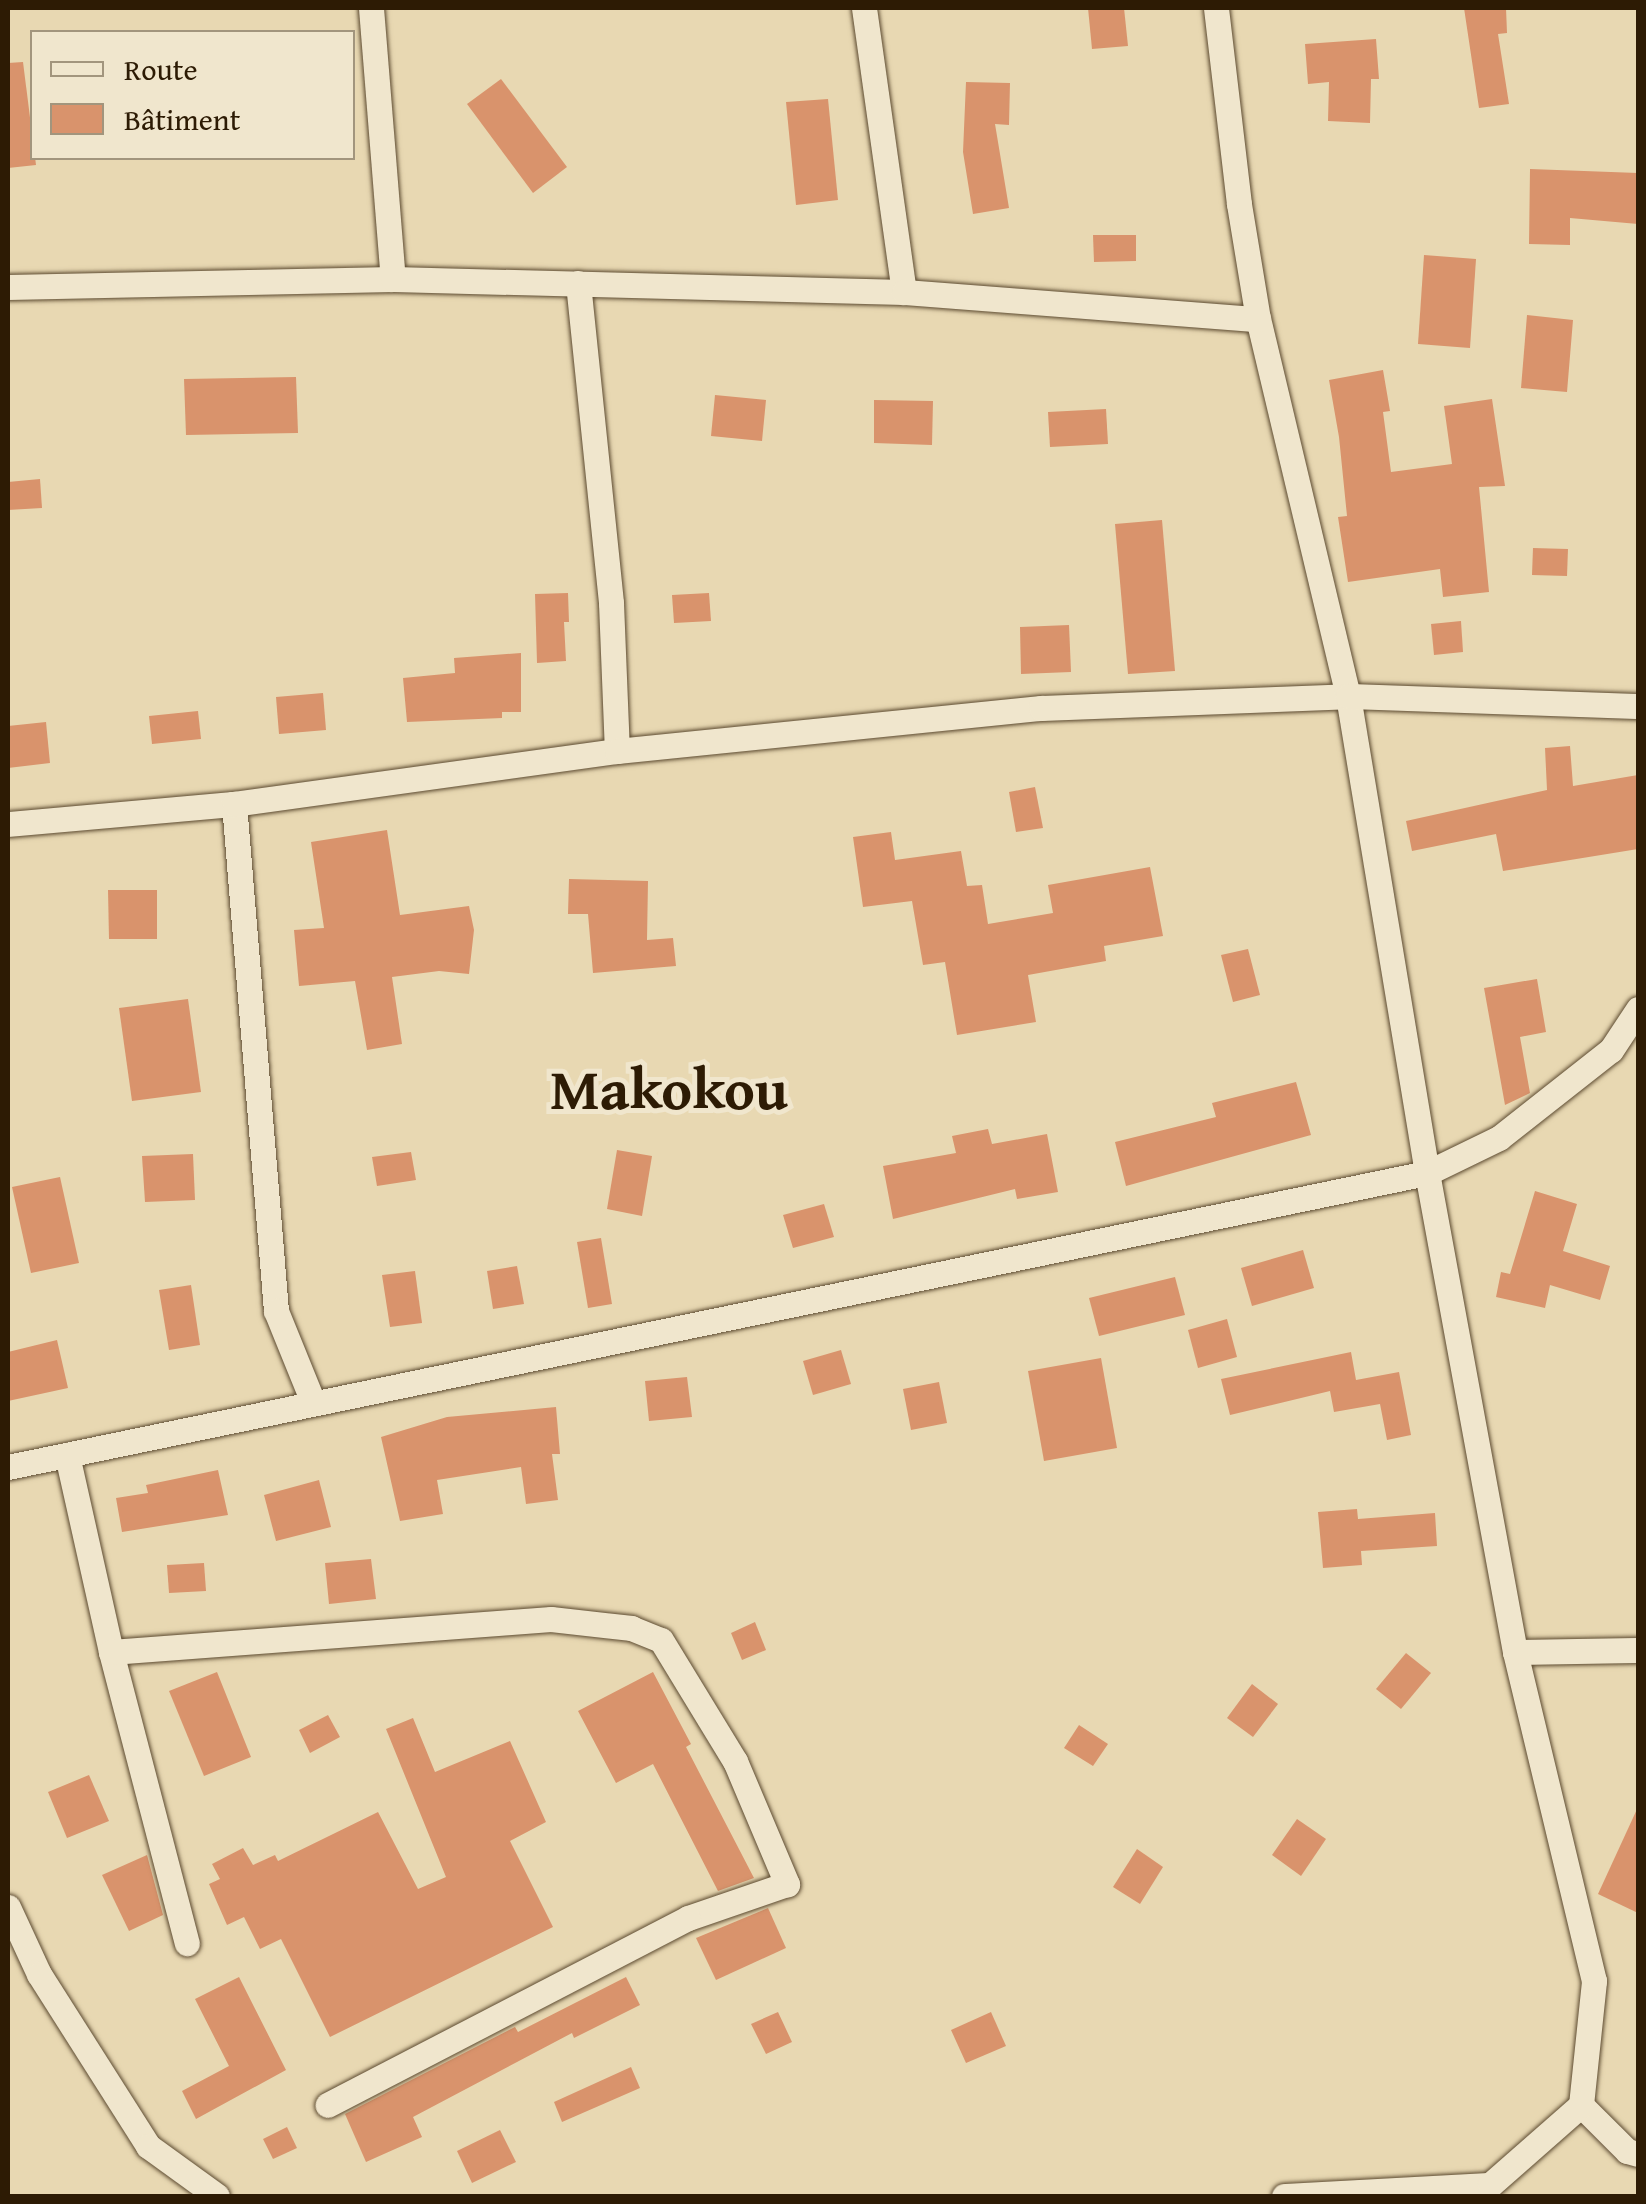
<!DOCTYPE html>
<meta charset="utf-8">
<style>
body{margin:0}
#map{position:relative;width:1646px;height:2204px;overflow:hidden;background:#e8d8b2;font-family:"Gentium Book Plus",serif}
div>[style]{position:absolute}
.building>*{inset:0;background:#d9936c}
.roads{filter:drop-shadow(0 0 2px #5c4a30) drop-shadow(0 0 2px #5c4a30)}
.minor>*{height:25px;margin:-12.5px;padding:0 12.5px;transform-origin:12.5px;border-radius:12.5px;background:#f0e6cd}
span{translate:-50% -50%;white-space:nowrap;text-align:center;line-height:1.15;-webkit-text-stroke:10px #f0e6cd;paint-order:stroke}
.town-label{font-size:58px;color:#2d1b04;font-weight:700}
.frame{position:absolute;inset:0;border:10px solid #2d1b04;pointer-events:none}
.legend{position:absolute;left:30px;top:30px;width:325px;height:130px;box-sizing:border-box;background:#f0e6cd;border:2px solid #a2957d;margin:0;padding:12px 18px;list-style:none;font-size:30px;color:#2d1b04}
.legend li{display:flex;align-items:center;gap:20px;height:50px}
.legend b{width:50px;border:2px solid #a2957d}
</style>
<div id="map">
<div class="building">
<div style="clip-path:polygon(1088px 8px,1124px 8px,1128px 46px,1092px 49px)"></div>
<div style="clip-path:polygon(1464px 8px,1506px 8px,1507px 33px,1498px 34px,1509px 104px,1479px 108px)"></div>
<div style="clip-path:polygon(1376px 39px,1379px 79px,1371px 79px,1370px 123px,1328px 121px,1329px 82px,1308px 84px,1305px 44px)"></div>
<div style="clip-path:polygon(23px 62px,36px 165px,8px 168px,8px 63px)"></div>
<div style="clip-path:polygon(501px 79px,567px 167px,533px 193px,467px 104px)"></div>
<div style="clip-path:polygon(966px 82px,1010px 83px,1009px 125px,995px 124px,1009px 208px,973px 214px,963px 152px)"></div>
<div style="clip-path:polygon(828px 99px,838px 200px,796px 205px,786px 102px)"></div>
<div style="clip-path:polygon(1530px 169px,1638px 173px,1638px 224px,1570px 218px,1570px 245px,1529px 244px)"></div>
<div style="clip-path:polygon(1093px 235px,1136px 235px,1136px 261px,1094px 262px)"></div>
<div style="clip-path:polygon(1424px 255px,1476px 259px,1470px 348px,1418px 344px)"></div>
<div style="clip-path:polygon(1527px 315px,1573px 320px,1567px 392px,1521px 388px)"></div>
<div style="clip-path:polygon(1383px 370px,1390px 411px,1383px 412px,1391px 472px,1452px 464px,1444px 406px,1492px 399px,1505px 486px,1479px 487px,1489px 592px,1443px 597px,1440px 569px,1348px 582px,1338px 517px,1347px 516px,1339px 437px,1329px 380px)"></div>
<div style="clip-path:polygon(296px 377px,298px 433px,186px 435px,184px 379px)"></div>
<div style="clip-path:polygon(715px 395px,766px 400px,762px 441px,711px 436px)"></div>
<div style="clip-path:polygon(874px 400px,933px 401px,932px 445px,874px 443px)"></div>
<div style="clip-path:polygon(1106px 409px,1108px 444px,1050px 447px,1048px 412px)"></div>
<div style="clip-path:polygon(40px 479px,42px 508px,8px 510px,8px 482px)"></div>
<div style="clip-path:polygon(1162px 520px,1175px 671px,1128px 674px,1115px 524px)"></div>
<div style="clip-path:polygon(1533px 548px,1568px 549px,1567px 576px,1532px 575px)"></div>
<div style="clip-path:polygon(568px 593px,569px 622px,564px 622px,566px 661px,537px 663px,535px 594px)"></div>
<div style="clip-path:polygon(709px 593px,711px 621px,674px 623px,672px 595px)"></div>
<div style="clip-path:polygon(1461px 621px,1463px 652px,1434px 655px,1431px 624px)"></div>
<div style="clip-path:polygon(1069px 625px,1071px 672px,1021px 674px,1020px 627px)"></div>
<div style="clip-path:polygon(521px 653px,521px 712px,502px 712px,502px 718px,407px 722px,403px 678px,455px 673px,454px 658px)"></div>
<div style="clip-path:polygon(323px 693px,326px 730px,279px 734px,276px 697px)"></div>
<div style="clip-path:polygon(198px 711px,201px 739px,152px 744px,149px 716px)"></div>
<div style="clip-path:polygon(46px 722px,50px 763px,8px 768px,8px 726px)"></div>
<div style="clip-path:polygon(1570px 746px,1573px 786px,1638px 775px,1638px 849px,1503px 871px,1496px 834px,1412px 851px,1406px 821px,1547px 790px,1545px 748px)"></div>
<div style="clip-path:polygon(1035px 787px,1043px 828px,1016px 832px,1009px 792px)"></div>
<div style="clip-path:polygon(387px 830px,400px 915px,469px 906px,474px 930px,469px 974px,439px 971px,392px 977px,402px 1044px,367px 1050px,355px 981px,299px 986px,294px 930px,324px 928px,311px 842px)"></div>
<div style="clip-path:polygon(891px 832px,895px 860px,961px 851px,967px 886px,982px 885px,988px 924px,1053px 913px,1048px 885px,1150px 867px,1163px 936px,1104px 946px,1106px 961px,1028px 975px,1036px 1022px,957px 1035px,945px 962px,923px 965px,912px 901px,863px 907px,853px 837px)"></div>
<div style="clip-path:polygon(569px 879px,648px 881px,647px 940px,673px 938px,676px 966px,593px 973px,588px 914px,568px 914px)"></div>
<div style="clip-path:polygon(108px 890px,157px 890px,157px 939px,109px 939px)"></div>
<div style="clip-path:polygon(1248px 949px,1260px 995px,1233px 1002px,1221px 955px)"></div>
<div style="clip-path:polygon(1537px 979px,1546px 1032px,1520px 1037px,1530px 1093px,1505px 1105px,1484px 988px)"></div>
<div style="clip-path:polygon(188px 999px,201px 1092px,132px 1101px,119px 1008px)"></div>
<div style="clip-path:polygon(1296px 1082px,1311px 1135px,1126px 1186px,1115px 1142px,1216px 1117px,1212px 1103px)"></div>
<div style="clip-path:polygon(988px 1129px,992px 1144px,1047px 1134px,1058px 1192px,1017px 1199px,1015px 1189px,893px 1219px,883px 1166px,956px 1153px,952px 1136px)"></div>
<div style="clip-path:polygon(617px 1150px,652px 1156px,642px 1216px,607px 1209px)"></div>
<div style="clip-path:polygon(411px 1152px,416px 1180px,377px 1186px,372px 1157px)"></div>
<div style="clip-path:polygon(193px 1154px,195px 1200px,145px 1202px,142px 1156px)"></div>
<div style="clip-path:polygon(60px 1177px,79px 1263px,31px 1273px,12px 1187px)"></div>
<div style="clip-path:polygon(1535px 1191px,1577px 1204px,1563px 1251px,1610px 1266px,1600px 1300px,1550px 1285px,1545px 1308px,1496px 1297px,1501px 1272px,1510px 1274px)"></div>
<div style="clip-path:polygon(824px 1204px,834px 1237px,793px 1248px,783px 1215px)"></div>
<div style="clip-path:polygon(601px 1238px,612px 1304px,588px 1308px,577px 1242px)"></div>
<div style="clip-path:polygon(1303px 1250px,1314px 1288px,1252px 1306px,1241px 1268px)"></div>
<div style="clip-path:polygon(517px 1266px,524px 1304px,493px 1309px,487px 1271px)"></div>
<div style="clip-path:polygon(415px 1271px,422px 1323px,390px 1327px,382px 1275px)"></div>
<div style="clip-path:polygon(1175px 1277px,1185px 1315px,1099px 1336px,1089px 1298px)"></div>
<div style="clip-path:polygon(191px 1285px,200px 1345px,169px 1350px,159px 1290px)"></div>
<div style="clip-path:polygon(1227px 1319px,1237px 1357px,1198px 1368px,1188px 1330px)"></div>
<div style="clip-path:polygon(57px 1340px,68px 1388px,8px 1401px,8px 1352px)"></div>
<div style="clip-path:polygon(841px 1350px,851px 1384px,813px 1395px,803px 1361px)"></div>
<div style="clip-path:polygon(1351px 1352px,1356px 1380px,1399px 1372px,1411px 1435px,1387px 1440px,1380px 1404px,1334px 1412px,1330px 1391px,1230px 1415px,1221px 1379px)"></div>
<div style="clip-path:polygon(1101px 1358px,1117px 1448px,1044px 1461px,1028px 1371px)"></div>
<div style="clip-path:polygon(687px 1377px,692px 1417px,649px 1421px,645px 1381px)"></div>
<div style="clip-path:polygon(939px 1382px,947px 1423px,911px 1430px,903px 1389px)"></div>
<div style="clip-path:polygon(556px 1407px,560px 1454px,552px 1454px,558px 1500px,526px 1504px,521px 1467px,437px 1480px,443px 1514px,400px 1521px,381px 1437px,447px 1417px)"></div>
<div style="clip-path:polygon(218px 1470px,228px 1515px,122px 1532px,116px 1498px,148px 1493px,146px 1485px)"></div>
<div style="clip-path:polygon(319px 1480px,331px 1527px,276px 1541px,264px 1495px)"></div>
<div style="clip-path:polygon(1357px 1509px,1358px 1519px,1435px 1513px,1437px 1546px,1361px 1551px,1362px 1565px,1323px 1568px,1318px 1512px)"></div>
<div style="clip-path:polygon(371px 1559px,376px 1599px,329px 1604px,325px 1563px)"></div>
<div style="clip-path:polygon(204px 1563px,206px 1591px,169px 1593px,167px 1565px)"></div>
<div style="clip-path:polygon(755px 1622px,766px 1650px,742px 1660px,731px 1633px)"></div>
<div style="clip-path:polygon(1406px 1653px,1431px 1673px,1401px 1709px,1376px 1689px)"></div>
<div style="clip-path:polygon(217px 1672px,251px 1757px,204px 1776px,169px 1691px)"></div>
<div style="clip-path:polygon(653px 1672px,691px 1744px,686px 1747px,754px 1878px,718px 1891px,653px 1764px,616px 1783px,578px 1711px)"></div>
<div style="clip-path:polygon(1252px 1684px,1278px 1704px,1253px 1737px,1227px 1718px)"></div>
<div style="clip-path:polygon(328px 1715px,340px 1737px,310px 1753px,299px 1730px)"></div>
<div style="clip-path:polygon(413px 1718px,435px 1772px,510px 1741px,546px 1822px,510px 1841px,553px 1927px,330px 2037px,281px 1939px,260px 1949px,244px 1917px,227px 1925px,209px 1884px,220px 1879px,212px 1864px,243px 1848px,253px 1865px,275px 1855px,278px 1861px,378px 1812px,418px 1889px,446px 1877px,386px 1729px)"></div>
<div style="clip-path:polygon(1079px 1725px,1108px 1744px,1093px 1766px,1064px 1748px)"></div>
<div style="clip-path:polygon(89px 1775px,109px 1821px,67px 1838px,48px 1792px)"></div>
<div style="clip-path:polygon(1638px 1807px,1638px 1913px,1598px 1894px)"></div>
<div style="clip-path:polygon(1297px 1819px,1326px 1839px,1301px 1876px,1272px 1855px)"></div>
<div style="clip-path:polygon(1137px 1849px,1163px 1867px,1140px 1904px,1113px 1887px)"></div>
<div style="clip-path:polygon(147px 1855px,163px 1915px,129px 1931px,102px 1875px)"></div>
<div style="clip-path:polygon(768px 1908px,786px 1948px,716px 1980px,696px 1938px)"></div>
<div style="clip-path:polygon(239px 1977px,286px 2070px,196px 2119px,182px 2091px,229px 2066px,195px 1999px)"></div>
<div style="clip-path:polygon(626px 1977px,640px 2005px,574px 2038px,572px 2033px,413px 2117px,422px 2137px,366px 2162px,345px 2114px,515px 2027px,518px 2032px)"></div>
<div style="clip-path:polygon(778px 2012px,792px 2042px,766px 2054px,751px 2024px)"></div>
<div style="clip-path:polygon(991px 2012px,1006px 2046px,966px 2063px,951px 2030px)"></div>
<div style="clip-path:polygon(631px 2067px,640px 2088px,562px 2122px,554px 2102px)"></div>
<div style="clip-path:polygon(287px 2127px,297px 2148px,273px 2159px,263px 2139px)"></div>
<div style="clip-path:polygon(500px 2130px,516px 2162px,472px 2183px,457px 2151px)"></div>
</div>
<div class="roads">
<div class="minor">
<div style="left:371px;top:8px;width:272px;rotate:85.4deg"></div>
<div style="left:864px;top:8px;width:287px;rotate:82deg"></div>
<div style="left:578px;top:283px;width:322px;rotate:84.1deg"></div>
<div style="left:611px;top:603px;width:148px;rotate:87.7deg"></div>
<div style="left:8px;top:287px;width:385px;rotate:-1.2deg"></div>
<div style="left:393px;top:279px;width:511px;rotate:1.46deg"></div>
<div style="left:904px;top:292px;width:355px;rotate:4.4deg"></div>
<div style="left:234px;top:804px;width:509px;rotate:85.26deg"></div>
<div style="left:276px;top:1311px;width:98px;rotate:67.9deg"></div>
<div style="left:8px;top:824px;width:227px;rotate:-5.1deg"></div>
<div style="left:234px;top:804px;width:387px;rotate:-7.9deg"></div>
<div style="left:617px;top:751px;width:426px;rotate:-5.8deg"></div>
<div style="left:1041px;top:708px;width:307px;rotate:-2.2deg"></div>
<div style="left:1348px;top:696px;width:388px;rotate:-103.4deg"></div>
<div style="left:1258px;top:319px;width:117px;rotate:-99.4deg"></div>
<div style="left:1239px;top:204px;width:197px;rotate:-96.7deg"></div>
<div style="left:67px;top:1455px;width:202px;rotate:77.4deg"></div>
<div style="left:111px;top:1652px;width:301px;rotate:75.4deg"></div>
<div style="left:8px;top:1467px;width:1449px;rotate:-11.71deg"></div>
<div style="left:1427px;top:1173px;width:483px;rotate:-99.4deg"></div>
<div style="left:1348px;top:696px;width:290px;rotate:2deg"></div>
<div style="left:111px;top:1652px;width:441px;rotate:-4.3deg"></div>
<div style="left:551px;top:1619px;width:81px;rotate:6.4deg"></div>
<div style="left:631px;top:1628px;width:32px;rotate:22deg"></div>
<div style="left:661px;top:1640px;width:142px;rotate:58.6deg"></div>
<div style="left:735px;top:1761px;width:134px;rotate:67.1deg"></div>
<div style="left:787px;top:1884px;width:105px;rotate:161deg"></div>
<div style="left:688px;top:1918px;width:406px;rotate:152.6deg"></div>
<div style="left:1515px;top:1652px;width:123px;rotate:-0.9deg"></div>
<div style="left:8px;top:1907px;width:74px;rotate:65.2deg"></div>
<div style="left:39px;top:1974px;width:204px;rotate:57.6deg"></div>
<div style="left:148px;top:2146px;width:85px;rotate:35.9deg"></div>
<div style="left:1581px;top:2105px;width:65px;rotate:45deg"></div>
<div style="left:1627px;top:2151px;width:11px;rotate:15deg"></div>
<div style="left:1284px;top:2196px;width:206px;rotate:-3.1deg"></div>
<div style="left:1490px;top:2185px;width:121px;rotate:-41.3deg"></div>
<div style="left:1581px;top:2105px;width:125px;rotate:-84deg"></div>
<div style="left:1594px;top:1981px;width:338px;rotate:-103.5deg"></div>
<div style="left:1515px;top:1652px;width:487px;rotate:-100.4deg"></div>
<div style="left:1427px;top:1173px;width:80px;rotate:-25.9deg"></div>
<div style="left:1499px;top:1138px;width:142px;rotate:-38.2deg"></div>
<div style="left:1611px;top:1050px;width:49px;rotate:-56.6deg"></div>
</div>
</div>
<div class="town-label">
<span style="left:669px;top:1088px">Makokou</span>
</div>
<div class="frame"></div>
<ul class="legend">
<li><b style="height:12px;background:#f0e6cd"></b>Route</li>
<li><b style="height:28px;background:#d9936c"></b>Bâtiment</li>
</ul>
</div>
